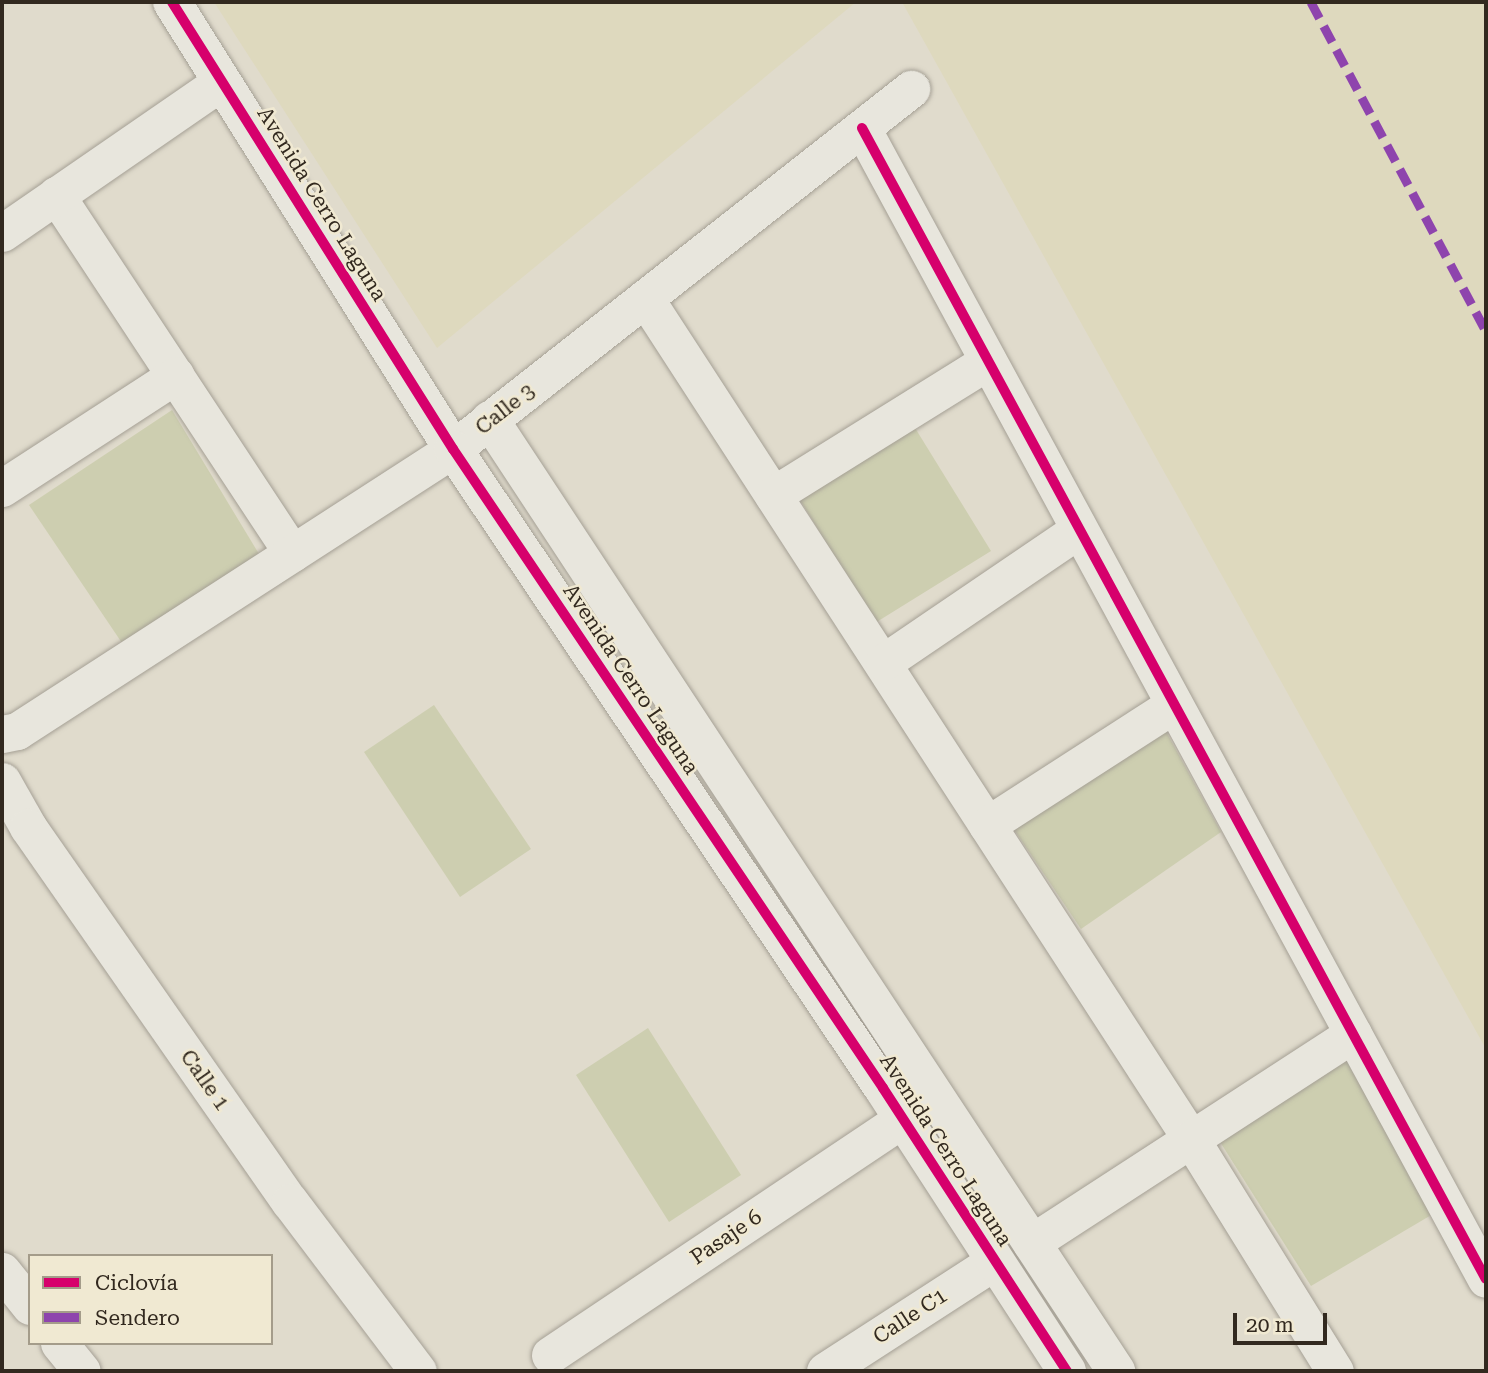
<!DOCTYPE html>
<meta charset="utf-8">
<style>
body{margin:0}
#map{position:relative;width:1488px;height:1373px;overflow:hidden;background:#e0dbcc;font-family:"Roboto Serif",serif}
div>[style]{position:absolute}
.farmland>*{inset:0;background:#ded9be}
.green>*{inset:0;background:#cdceb0}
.roads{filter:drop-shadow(0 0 2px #a5a095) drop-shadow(0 0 2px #a5a095)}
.street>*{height:37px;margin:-18.5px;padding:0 18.5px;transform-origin:18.5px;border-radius:18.5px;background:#e8e6dd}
.secondary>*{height:38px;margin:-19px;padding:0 19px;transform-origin:19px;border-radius:19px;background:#e8e6dd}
.quiet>*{height:9px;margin-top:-4.5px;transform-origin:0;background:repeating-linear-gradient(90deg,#8e44ad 0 18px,transparent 0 27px)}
.cycleway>*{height:10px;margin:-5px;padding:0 5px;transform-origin:5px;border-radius:5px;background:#d6006c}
span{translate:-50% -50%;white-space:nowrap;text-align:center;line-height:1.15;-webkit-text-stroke:5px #f0e9d2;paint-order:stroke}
.street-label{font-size:21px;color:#32291f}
.frame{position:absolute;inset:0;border:4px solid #32291f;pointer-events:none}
.legend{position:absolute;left:28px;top:1254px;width:245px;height:91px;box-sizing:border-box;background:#f0e9d2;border:2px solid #a49c8a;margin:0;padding:9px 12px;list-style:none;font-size:21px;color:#32291f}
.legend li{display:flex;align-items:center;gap:14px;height:35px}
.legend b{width:35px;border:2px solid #a49c8a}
.scale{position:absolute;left:1233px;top:1313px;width:94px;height:32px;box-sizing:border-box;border:4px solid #32291f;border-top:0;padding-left:9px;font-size:21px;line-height:24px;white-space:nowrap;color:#32291f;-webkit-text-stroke:5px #f0e9d2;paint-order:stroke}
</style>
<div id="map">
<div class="farmland">
<div style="clip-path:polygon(214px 2px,856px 2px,437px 348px)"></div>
<div style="clip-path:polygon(902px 2px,1486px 2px,1486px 1049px)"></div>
</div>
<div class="green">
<div style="clip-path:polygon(172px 410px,259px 554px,122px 643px,29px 505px)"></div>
<div style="clip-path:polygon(912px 423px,991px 551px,875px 623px,797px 495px)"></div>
<div style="clip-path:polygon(434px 705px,531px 849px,460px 897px,364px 752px)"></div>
<div style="clip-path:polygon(1163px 726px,1221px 832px,1081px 929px,1009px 822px)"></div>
<div style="clip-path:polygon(648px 1028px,741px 1175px,669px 1222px,576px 1075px)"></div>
<div style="clip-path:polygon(1343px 1055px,1433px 1214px,1311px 1286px,1217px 1137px)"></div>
</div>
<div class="roads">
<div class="street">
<div style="left:862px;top:128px;width:1309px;rotate:61.54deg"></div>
<div style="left:56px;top:195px;width:429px;rotate:56.6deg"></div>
<div style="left:2px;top:233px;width:267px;rotate:-34.6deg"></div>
<div style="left:645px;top:298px;width:1003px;rotate:57.01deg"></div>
<div style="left:1191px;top:1139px;width:273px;rotate:58.2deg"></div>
<div style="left:2px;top:488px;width:207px;rotate:-33deg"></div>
<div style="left:773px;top:495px;width:253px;rotate:-31.9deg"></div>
<div style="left:884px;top:662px;width:233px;rotate:-34.2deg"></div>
<div style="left:2px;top:734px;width:15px;rotate:-11deg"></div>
<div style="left:17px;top:731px;width:519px;rotate:-32.89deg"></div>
<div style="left:453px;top:449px;width:583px;rotate:-38.17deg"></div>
<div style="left:2px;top:781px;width:53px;rotate:60.5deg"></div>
<div style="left:28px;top:827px;width:457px;rotate:55.1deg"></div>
<div style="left:290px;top:1202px;width:212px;rotate:52.9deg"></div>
<div style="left:987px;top:825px;width:221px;rotate:-32.8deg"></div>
<div style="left:1031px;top:1243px;width:384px;rotate:-33deg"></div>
<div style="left:2px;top:1271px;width:45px;rotate:51.3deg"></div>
<div style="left:59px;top:1343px;width:36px;rotate:51deg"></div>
<div style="left:550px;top:1355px;width:425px;rotate:-33.8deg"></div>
<div style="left:825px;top:1371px;width:202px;rotate:-32.9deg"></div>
</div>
<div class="secondary">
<div style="left:172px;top:2px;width:528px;rotate:57.85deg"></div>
<div style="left:453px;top:449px;width:770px;rotate:56.06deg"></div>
<div style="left:883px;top:1088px;width:338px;rotate:57deg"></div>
<div style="left:490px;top:420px;width:1139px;rotate:56.64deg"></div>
</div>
</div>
<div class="quiet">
<div style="left:1311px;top:2px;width:373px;rotate:62deg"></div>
</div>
<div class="cycleway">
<div style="left:172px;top:2px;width:528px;rotate:57.85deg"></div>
<div style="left:453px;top:449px;width:770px;rotate:56.06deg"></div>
<div style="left:883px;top:1088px;width:338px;rotate:57deg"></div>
<div style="left:862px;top:128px;width:1309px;rotate:61.54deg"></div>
</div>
<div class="street-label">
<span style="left:322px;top:204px;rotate:58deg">Avenida Cerro Laguna</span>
<span style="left:505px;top:409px;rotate:-38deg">Calle 3</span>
<span style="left:631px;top:679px;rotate:56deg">Avenida Cerro Laguna</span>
<span style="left:205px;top:1080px;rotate:55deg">Calle 1</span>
<span style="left:946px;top:1150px;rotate:57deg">Avenida Cerro Laguna</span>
<span style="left:726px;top:1237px;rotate:-34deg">Pasaje 6</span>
<span style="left:910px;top:1316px;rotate:-33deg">Calle C1</span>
</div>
<div class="frame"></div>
<ul class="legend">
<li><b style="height:9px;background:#d6006c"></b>Ciclovía</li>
<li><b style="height:9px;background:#8e44ad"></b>Sendero</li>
</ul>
<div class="scale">20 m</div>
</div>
